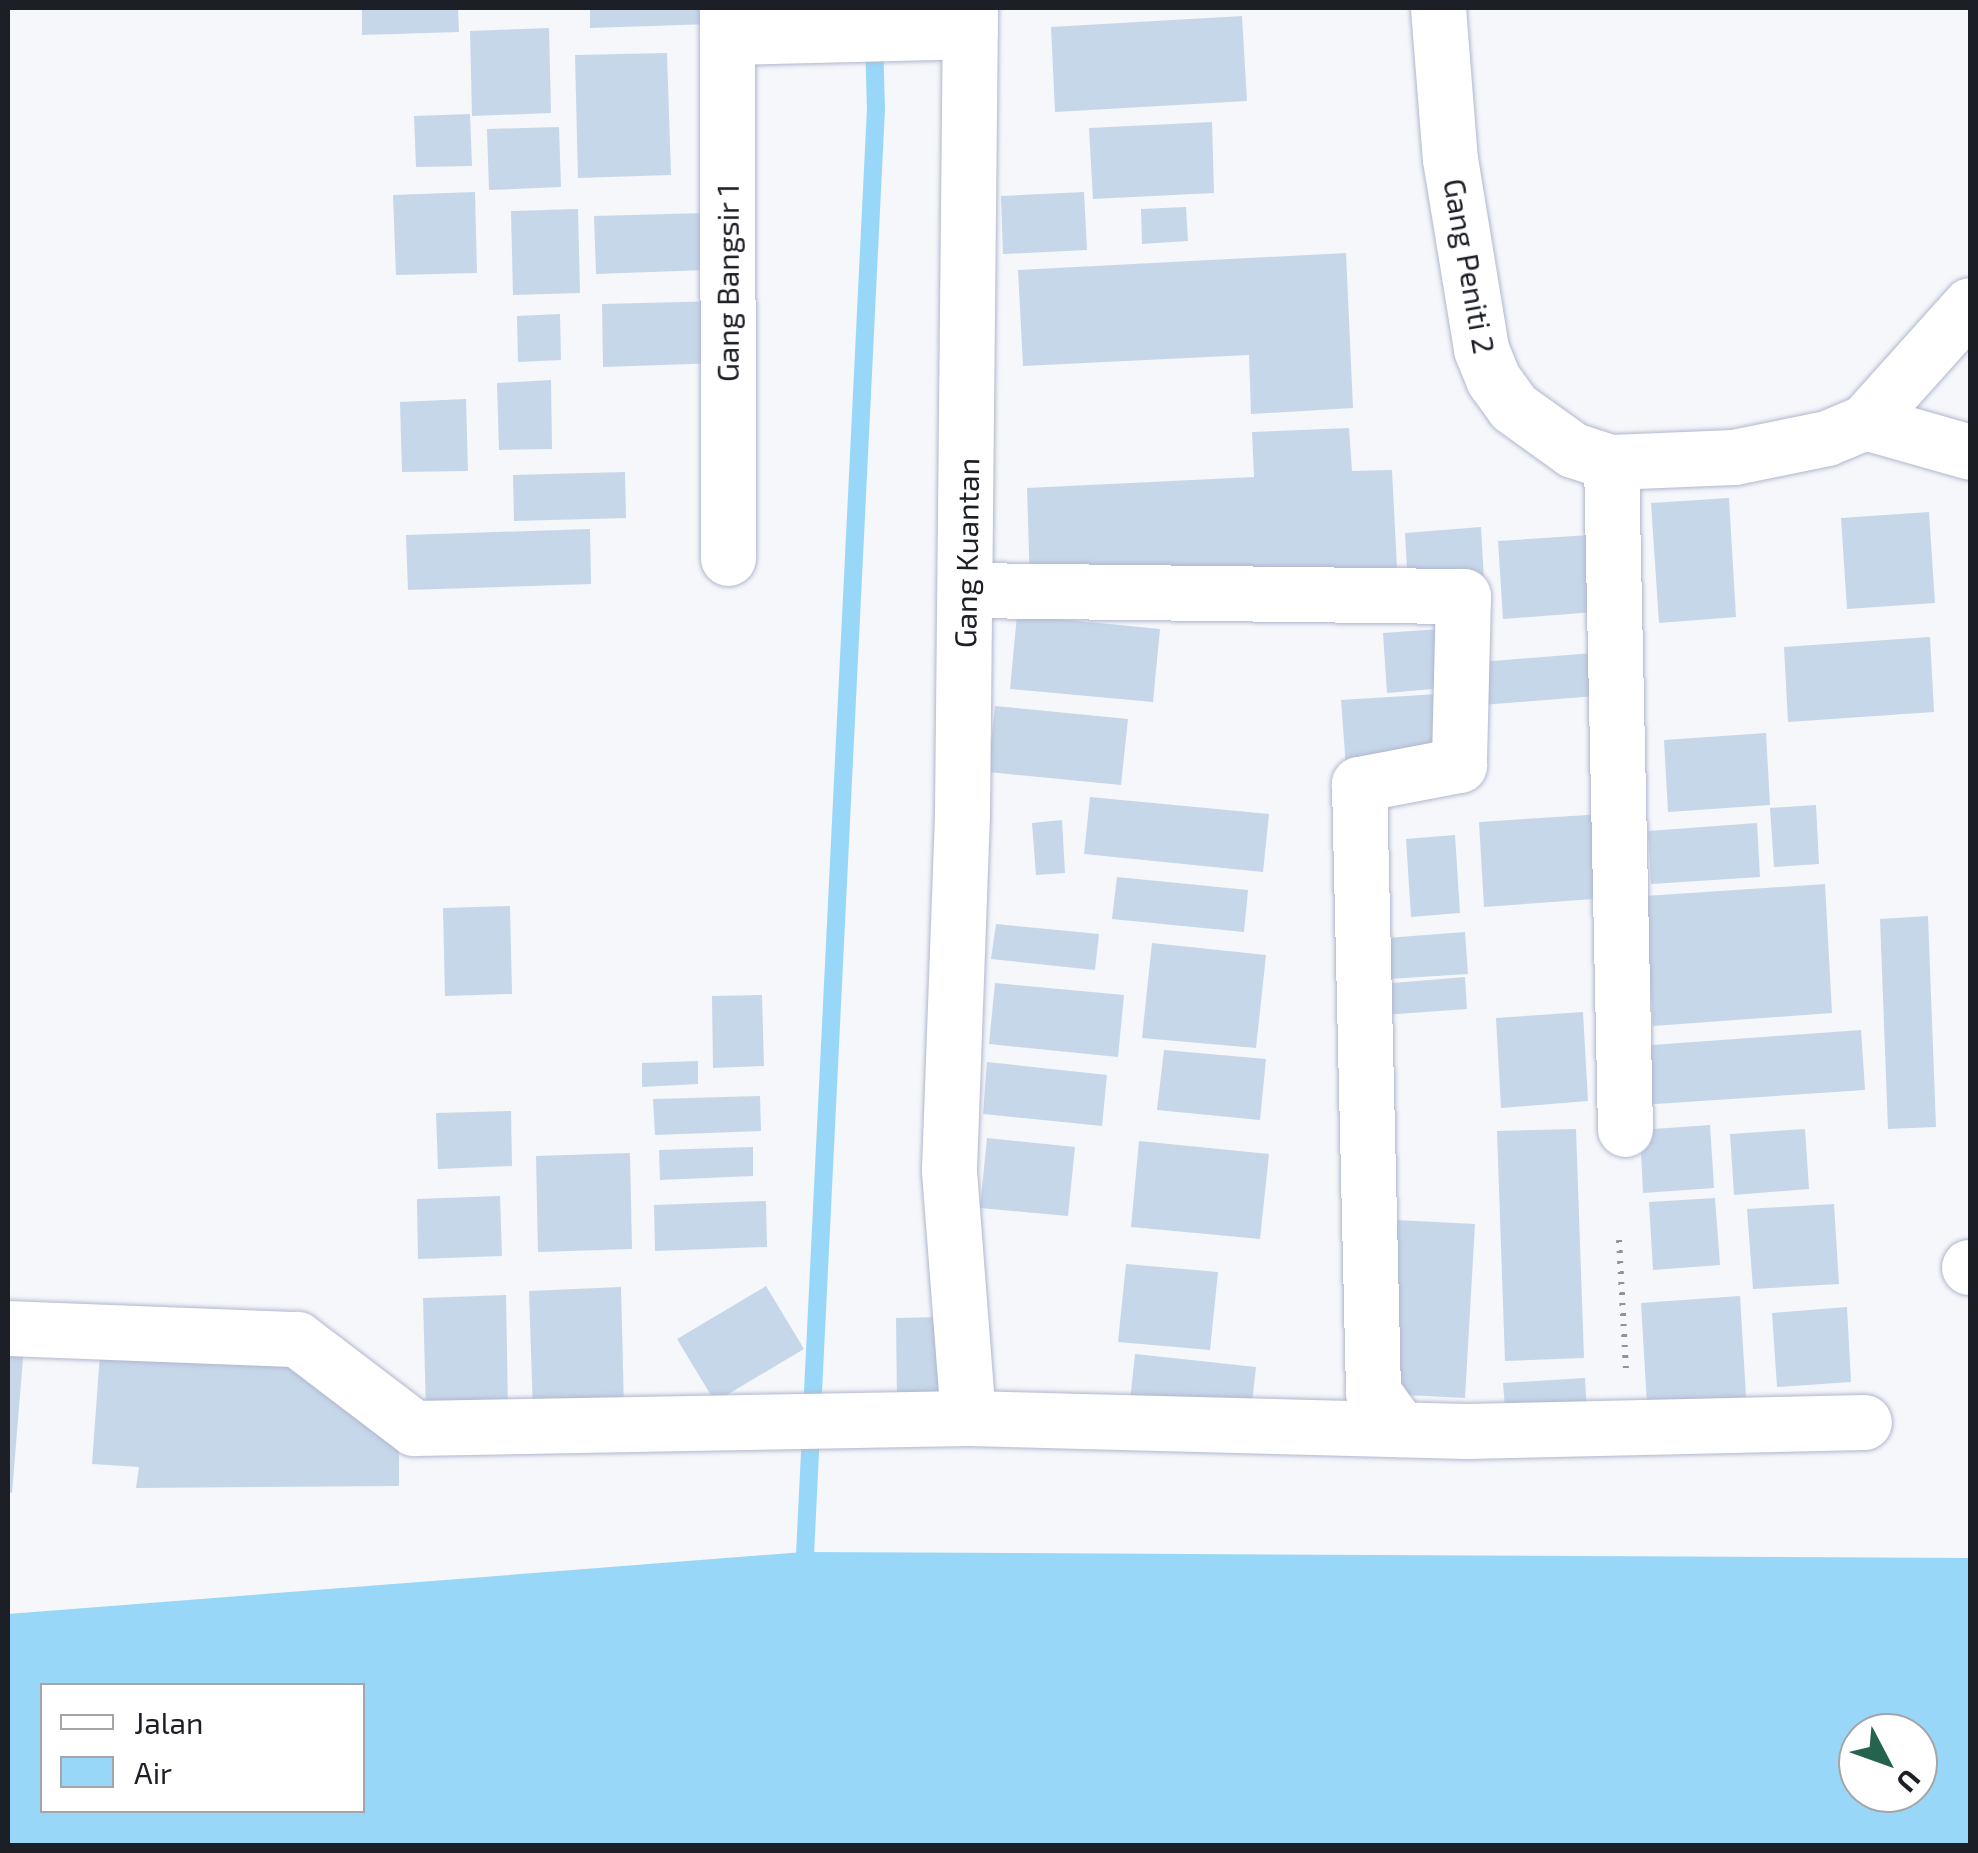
<!DOCTYPE html>
<style>
body{margin:0}
#map{position:relative;width:1978px;height:1853px;overflow:hidden;background:#f5f7fb;font-family:"Exo 2",sans-serif}
div>[style]{position:absolute}
.water>*{inset:0;background:#98d7f7}
.stream>*{height:18px;margin:-9px;padding:0 9px;transform-origin:9px;border-radius:9px;background:#98d7f7}
.building>*{inset:0;background:#c6d7ea}
.path>*{height:6px;margin-top:-3px;transform-origin:0;background:repeating-linear-gradient(90deg,#909298 0 2.5px,transparent 0 10.5px)}
.roads{filter:drop-shadow(0 0 2px #b0b7cd) drop-shadow(0 0 2px #b0b7cd)}
.street>*{height:55px;margin:-27.5px;padding:0 27.5px;transform-origin:27.5px;border-radius:27.5px;background:#fff}
span{translate:-50% -50%;white-space:nowrap;text-align:center;line-height:1.15;-webkit-text-stroke:8px #fff;paint-order:stroke}
.street-label{font-size:30px;color:#1d1f27}
.frame{position:absolute;inset:0;border:10px solid #1d1f27;pointer-events:none}
.legend{position:absolute;left:40px;top:1683px;width:325px;height:130px;box-sizing:border-box;background:#fff;border:2px solid #a5a5a9;margin:0;padding:12px 18px;list-style:none;font-size:30px;color:#1d1f27}
.legend li{display:flex;align-items:center;gap:20px;height:50px}
.legend b{width:50px;border:2px solid #a5a5a9}
.north{position:absolute;left:1838px;top:1713px;width:100px;height:100px;box-sizing:border-box;background:#fff;border:2px solid #a5a5a9;border-radius:50%;rotate:131deg;font-size:28px;font-weight:700;line-height:40px;text-align:center;color:#1d1f27}
.north::after{content:'';display:block;margin:auto;width:35px;height:45px;background:#25634f;clip-path:polygon(50% 0,100% 100%,50% 72%,0 100%)}
</style>
<div id="map">
<div class="water">
<div style="clip-path:polygon(evenodd,804px 1552px,1970px 1558px,1970px 1845px,8px 1845px,8px 1614px,804px 1552px,42px 1686px,362px 1686px,362px 1810px,42px 1810px,42px 1686px,804px 1552px,1858px 1733px,1918px 1733px,1918px 1793px,1858px 1793px,1858px 1733px)"></div>
</div>
<div class="stream">
<div style="left:804px;top:1575px;width:1467px;rotate:-87.19deg"></div>
<div style="left:876px;top:110px;width:72px;rotate:-91.6deg"></div>
</div>
<div class="building">
<div style="clip-path:polygon(362px 8px,458px 8px,459px 32px,362px 35px)"></div>
<div style="clip-path:polygon(590px 8px,712px 8px,712px 24px,590px 28px)"></div>
<div style="clip-path:polygon(1242px 16px,1247px 101px,1055px 112px,1051px 27px)"></div>
<div style="clip-path:polygon(549px 28px,551px 113px,472px 116px,470px 31px)"></div>
<div style="clip-path:polygon(667px 53px,671px 175px,578px 178px,575px 55px)"></div>
<div style="clip-path:polygon(470px 114px,472px 166px,416px 167px,414px 116px)"></div>
<div style="clip-path:polygon(1212px 122px,1214px 193px,1093px 199px,1089px 128px)"></div>
<div style="clip-path:polygon(559px 127px,561px 187px,489px 190px,487px 129px)"></div>
<div style="clip-path:polygon(475px 192px,477px 273px,396px 275px,393px 195px)"></div>
<div style="clip-path:polygon(1084px 192px,1087px 250px,1003px 254px,1001px 196px)"></div>
<div style="clip-path:polygon(1186px 207px,1188px 241px,1142px 244px,1141px 209px)"></div>
<div style="clip-path:polygon(578px 209px,580px 293px,513px 295px,511px 211px)"></div>
<div style="clip-path:polygon(705px 213px,706px 270px,596px 274px,594px 216px)"></div>
<div style="clip-path:polygon(1346px 253px,1353px 408px,1251px 414px,1249px 355px,1023px 366px,1018px 270px)"></div>
<div style="clip-path:polygon(721px 301px,722px 363px,603px 367px,602px 304px)"></div>
<div style="clip-path:polygon(560px 314px,561px 360px,518px 362px,517px 316px)"></div>
<div style="clip-path:polygon(551px 380px,552px 449px,499px 450px,497px 383px)"></div>
<div style="clip-path:polygon(466px 399px,468px 471px,402px 472px,400px 402px)"></div>
<div style="clip-path:polygon(1349px 428px,1352px 471px,1392px 470px,1397px 568px,1030px 587px,1027px 488px,1254px 477px,1252px 432px)"></div>
<div style="clip-path:polygon(625px 472px,626px 518px,514px 521px,513px 475px)"></div>
<div style="clip-path:polygon(1729px 498px,1736px 617px,1659px 623px,1651px 503px)"></div>
<div style="clip-path:polygon(1929px 512px,1935px 603px,1847px 609px,1841px 518px)"></div>
<div style="clip-path:polygon(1481px 527px,1484px 580px,1408px 586px,1405px 533px)"></div>
<div style="clip-path:polygon(590px 529px,591px 584px,408px 590px,406px 535px)"></div>
<div style="clip-path:polygon(1590px 535px,1594px 612px,1503px 619px,1498px 541px)"></div>
<div style="clip-path:polygon(1017px 615px,1160px 629px,1153px 702px,1010px 689px)"></div>
<div style="clip-path:polygon(1440px 629px,1444px 688px,1387px 693px,1383px 633px)"></div>
<div style="clip-path:polygon(1930px 637px,1934px 712px,1788px 722px,1784px 647px)"></div>
<div style="clip-path:polygon(1606px 652px,1608px 695px,1482px 705px,1480px 662px)"></div>
<div style="clip-path:polygon(1438px 694px,1442px 761px,1346px 767px,1341px 700px)"></div>
<div style="clip-path:polygon(995px 706px,1128px 719px,1121px 785px,988px 772px)"></div>
<div style="clip-path:polygon(1766px 733px,1770px 805px,1668px 812px,1664px 740px)"></div>
<div style="clip-path:polygon(1090px 797px,1269px 814px,1263px 872px,1084px 854px)"></div>
<div style="clip-path:polygon(1816px 805px,1819px 864px,1774px 867px,1770px 808px)"></div>
<div style="clip-path:polygon(1603px 814px,1608px 898px,1484px 907px,1479px 822px)"></div>
<div style="clip-path:polygon(1062px 820px,1065px 873px,1036px 875px,1032px 823px)"></div>
<div style="clip-path:polygon(1757px 823px,1760px 877px,1651px 884px,1648px 831px)"></div>
<div style="clip-path:polygon(1455px 835px,1460px 913px,1411px 917px,1406px 839px)"></div>
<div style="clip-path:polygon(1117px 877px,1248px 890px,1244px 932px,1112px 919px)"></div>
<div style="clip-path:polygon(1825px 884px,1832px 1013px,1653px 1026px,1645px 896px)"></div>
<div style="clip-path:polygon(510px 906px,512px 994px,445px 996px,443px 908px)"></div>
<div style="clip-path:polygon(1928px 916px,1936px 1127px,1888px 1129px,1880px 919px)"></div>
<div style="clip-path:polygon(996px 924px,1099px 934px,1095px 970px,991px 959px)"></div>
<div style="clip-path:polygon(1465px 932px,1468px 974px,1389px 979px,1386px 938px)"></div>
<div style="clip-path:polygon(1152px 943px,1266px 955px,1256px 1048px,1142px 1038px)"></div>
<div style="clip-path:polygon(1465px 977px,1467px 1009px,1383px 1015px,1381px 984px)"></div>
<div style="clip-path:polygon(995px 983px,1124px 995px,1118px 1057px,989px 1044px)"></div>
<div style="clip-path:polygon(762px 995px,764px 1066px,713px 1068px,712px 996px)"></div>
<div style="clip-path:polygon(1583px 1012px,1588px 1101px,1501px 1108px,1496px 1018px)"></div>
<div style="clip-path:polygon(1861px 1030px,1865px 1090px,1641px 1105px,1638px 1046px)"></div>
<div style="clip-path:polygon(1164px 1050px,1266px 1059px,1260px 1120px,1157px 1110px)"></div>
<div style="clip-path:polygon(698px 1061px,698px 1084px,642px 1087px,642px 1063px)"></div>
<div style="clip-path:polygon(987px 1062px,1107px 1075px,1102px 1126px,983px 1114px)"></div>
<div style="clip-path:polygon(760px 1096px,761px 1131px,655px 1135px,653px 1099px)"></div>
<div style="clip-path:polygon(511px 1111px,512px 1166px,438px 1169px,436px 1113px)"></div>
<div style="clip-path:polygon(1710px 1125px,1714px 1188px,1643px 1193px,1640px 1130px)"></div>
<div style="clip-path:polygon(1576px 1129px,1584px 1358px,1505px 1361px,1497px 1131px)"></div>
<div style="clip-path:polygon(1805px 1129px,1809px 1189px,1734px 1195px,1730px 1134px)"></div>
<div style="clip-path:polygon(987px 1138px,1075px 1147px,1068px 1216px,980px 1208px)"></div>
<div style="clip-path:polygon(1139px 1141px,1269px 1154px,1260px 1239px,1131px 1227px)"></div>
<div style="clip-path:polygon(753px 1147px,753px 1176px,660px 1180px,659px 1150px)"></div>
<div style="clip-path:polygon(630px 1153px,632px 1249px,538px 1252px,536px 1156px)"></div>
<div style="clip-path:polygon(500px 1196px,502px 1256px,418px 1259px,417px 1199px)"></div>
<div style="clip-path:polygon(1715px 1198px,1720px 1265px,1653px 1270px,1649px 1202px)"></div>
<div style="clip-path:polygon(766px 1201px,767px 1247px,655px 1251px,654px 1205px)"></div>
<div style="clip-path:polygon(1834px 1204px,1839px 1284px,1753px 1289px,1747px 1209px)"></div>
<div style="clip-path:polygon(1396px 1220px,1475px 1224px,1465px 1398px,1386px 1394px)"></div>
<div style="clip-path:polygon(1126px 1264px,1218px 1272px,1210px 1350px,1118px 1342px)"></div>
<div style="clip-path:polygon(766px 1286px,804px 1349px,715px 1402px,677px 1339px)"></div>
<div style="clip-path:polygon(621px 1287px,624px 1409px,533px 1412px,529px 1291px)"></div>
<div style="clip-path:polygon(506px 1295px,508px 1410px,426px 1412px,423px 1298px)"></div>
<div style="clip-path:polygon(1740px 1296px,1746px 1397px,1647px 1404px,1641px 1303px)"></div>
<div style="clip-path:polygon(1847px 1307px,1851px 1382px,1777px 1387px,1772px 1313px)"></div>
<div style="clip-path:polygon(942px 1317px,944px 1398px,897px 1400px,896px 1318px)"></div>
<div style="clip-path:polygon(101px 1340px,287px 1354px,399px 1427px,399px 1486px,136px 1488px,139px 1467px,92px 1464px)"></div>
<div style="clip-path:polygon(8px 1345px,24px 1346px,12px 1493px,8px 1492px)"></div>
<div style="clip-path:polygon(1135px 1354px,1256px 1367px,1251px 1412px,1130px 1401px)"></div>
<div style="clip-path:polygon(1585px 1378px,1587px 1414px,1506px 1420px,1503px 1383px)"></div>
</div>
<div class="path">
<div style="left:1619px;top:1240px;width:131px;rotate:86.9deg"></div>
</div>
<div class="roads">
<div class="street">
<div style="left:727px;top:8px;width:550px;rotate:89.9deg"></div>
<div style="left:1438px;top:8px;width:151px;rotate:85.5deg"></div>
<div style="left:1450px;top:159px;width:193px;rotate:80.7deg"></div>
<div style="left:1481px;top:349px;width:32px;rotate:68deg"></div>
<div style="left:1493px;top:379px;width:34px;rotate:54deg"></div>
<div style="left:1513px;top:407px;width:74px;rotate:35.6deg"></div>
<div style="left:1573px;top:450px;width:40px;rotate:18deg"></div>
<div style="left:1611px;top:462px;width:123px;rotate:-2.3deg"></div>
<div style="left:1734px;top:457px;width:95px;rotate:-11.5deg"></div>
<div style="left:1827px;top:438px;width:41px;rotate:-22.8deg"></div>
<div style="left:1865px;top:422px;width:157px;rotate:-48.1deg"></div>
<div style="left:727px;top:37px;width:243px;rotate:-1.4deg"></div>
<div style="left:1865px;top:422px;width:109px;rotate:15.9deg"></div>
<div style="left:1611px;top:462px;width:667px;rotate:88.8deg"></div>
<div style="left:965px;top:590px;width:498px;rotate:0.7deg"></div>
<div style="left:1463px;top:596px;width:169px;rotate:91.4deg"></div>
<div style="left:1459px;top:765px;width:102px;rotate:169.2deg"></div>
<div style="left:1359px;top:784px;width:608px;rotate:88.68deg"></div>
<div style="left:1373px;top:1392px;width:46px;rotate:53.9deg"></div>
<div style="left:1969px;top:1267px;width:1px"></div>
<div style="left:8px;top:1328px;width:289px;rotate:2.2deg"></div>
<div style="left:297px;top:1339px;width:147px;rotate:37.3deg"></div>
<div style="left:414px;top:1428px;width:554px;rotate:-1.03deg"></div>
<div style="left:968px;top:1418px;width:499px;rotate:1.5deg"></div>
<div style="left:1467px;top:1431px;width:397px;rotate:-1.3deg"></div>
<div style="left:968px;top:1418px;width:250px;rotate:-94.4deg"></div>
<div style="left:949px;top:1169px;width:355px;rotate:-87.9deg"></div>
<div style="left:962px;top:814px;width:806px;rotate:-89.43deg"></div>
</div>
</div>
<div class="street-label">
<span style="left:1470px;top:266px;rotate:80deg">Gang Peniti 2</span>
<span style="left:727px;top:283px;rotate:-90deg">Gang Bangsir 1</span>
<span style="left:966px;top:553px;rotate:-89deg">Gang Kuantan</span>
</div>
<div class="frame"></div>
<ul class="legend">
<li><b style="height:12px;background:#fff"></b>Jalan</li>
<li><b style="height:28px;background:#98d7f7"></b>Air</li>
</ul>
<div class="north">U</div>
</div>
